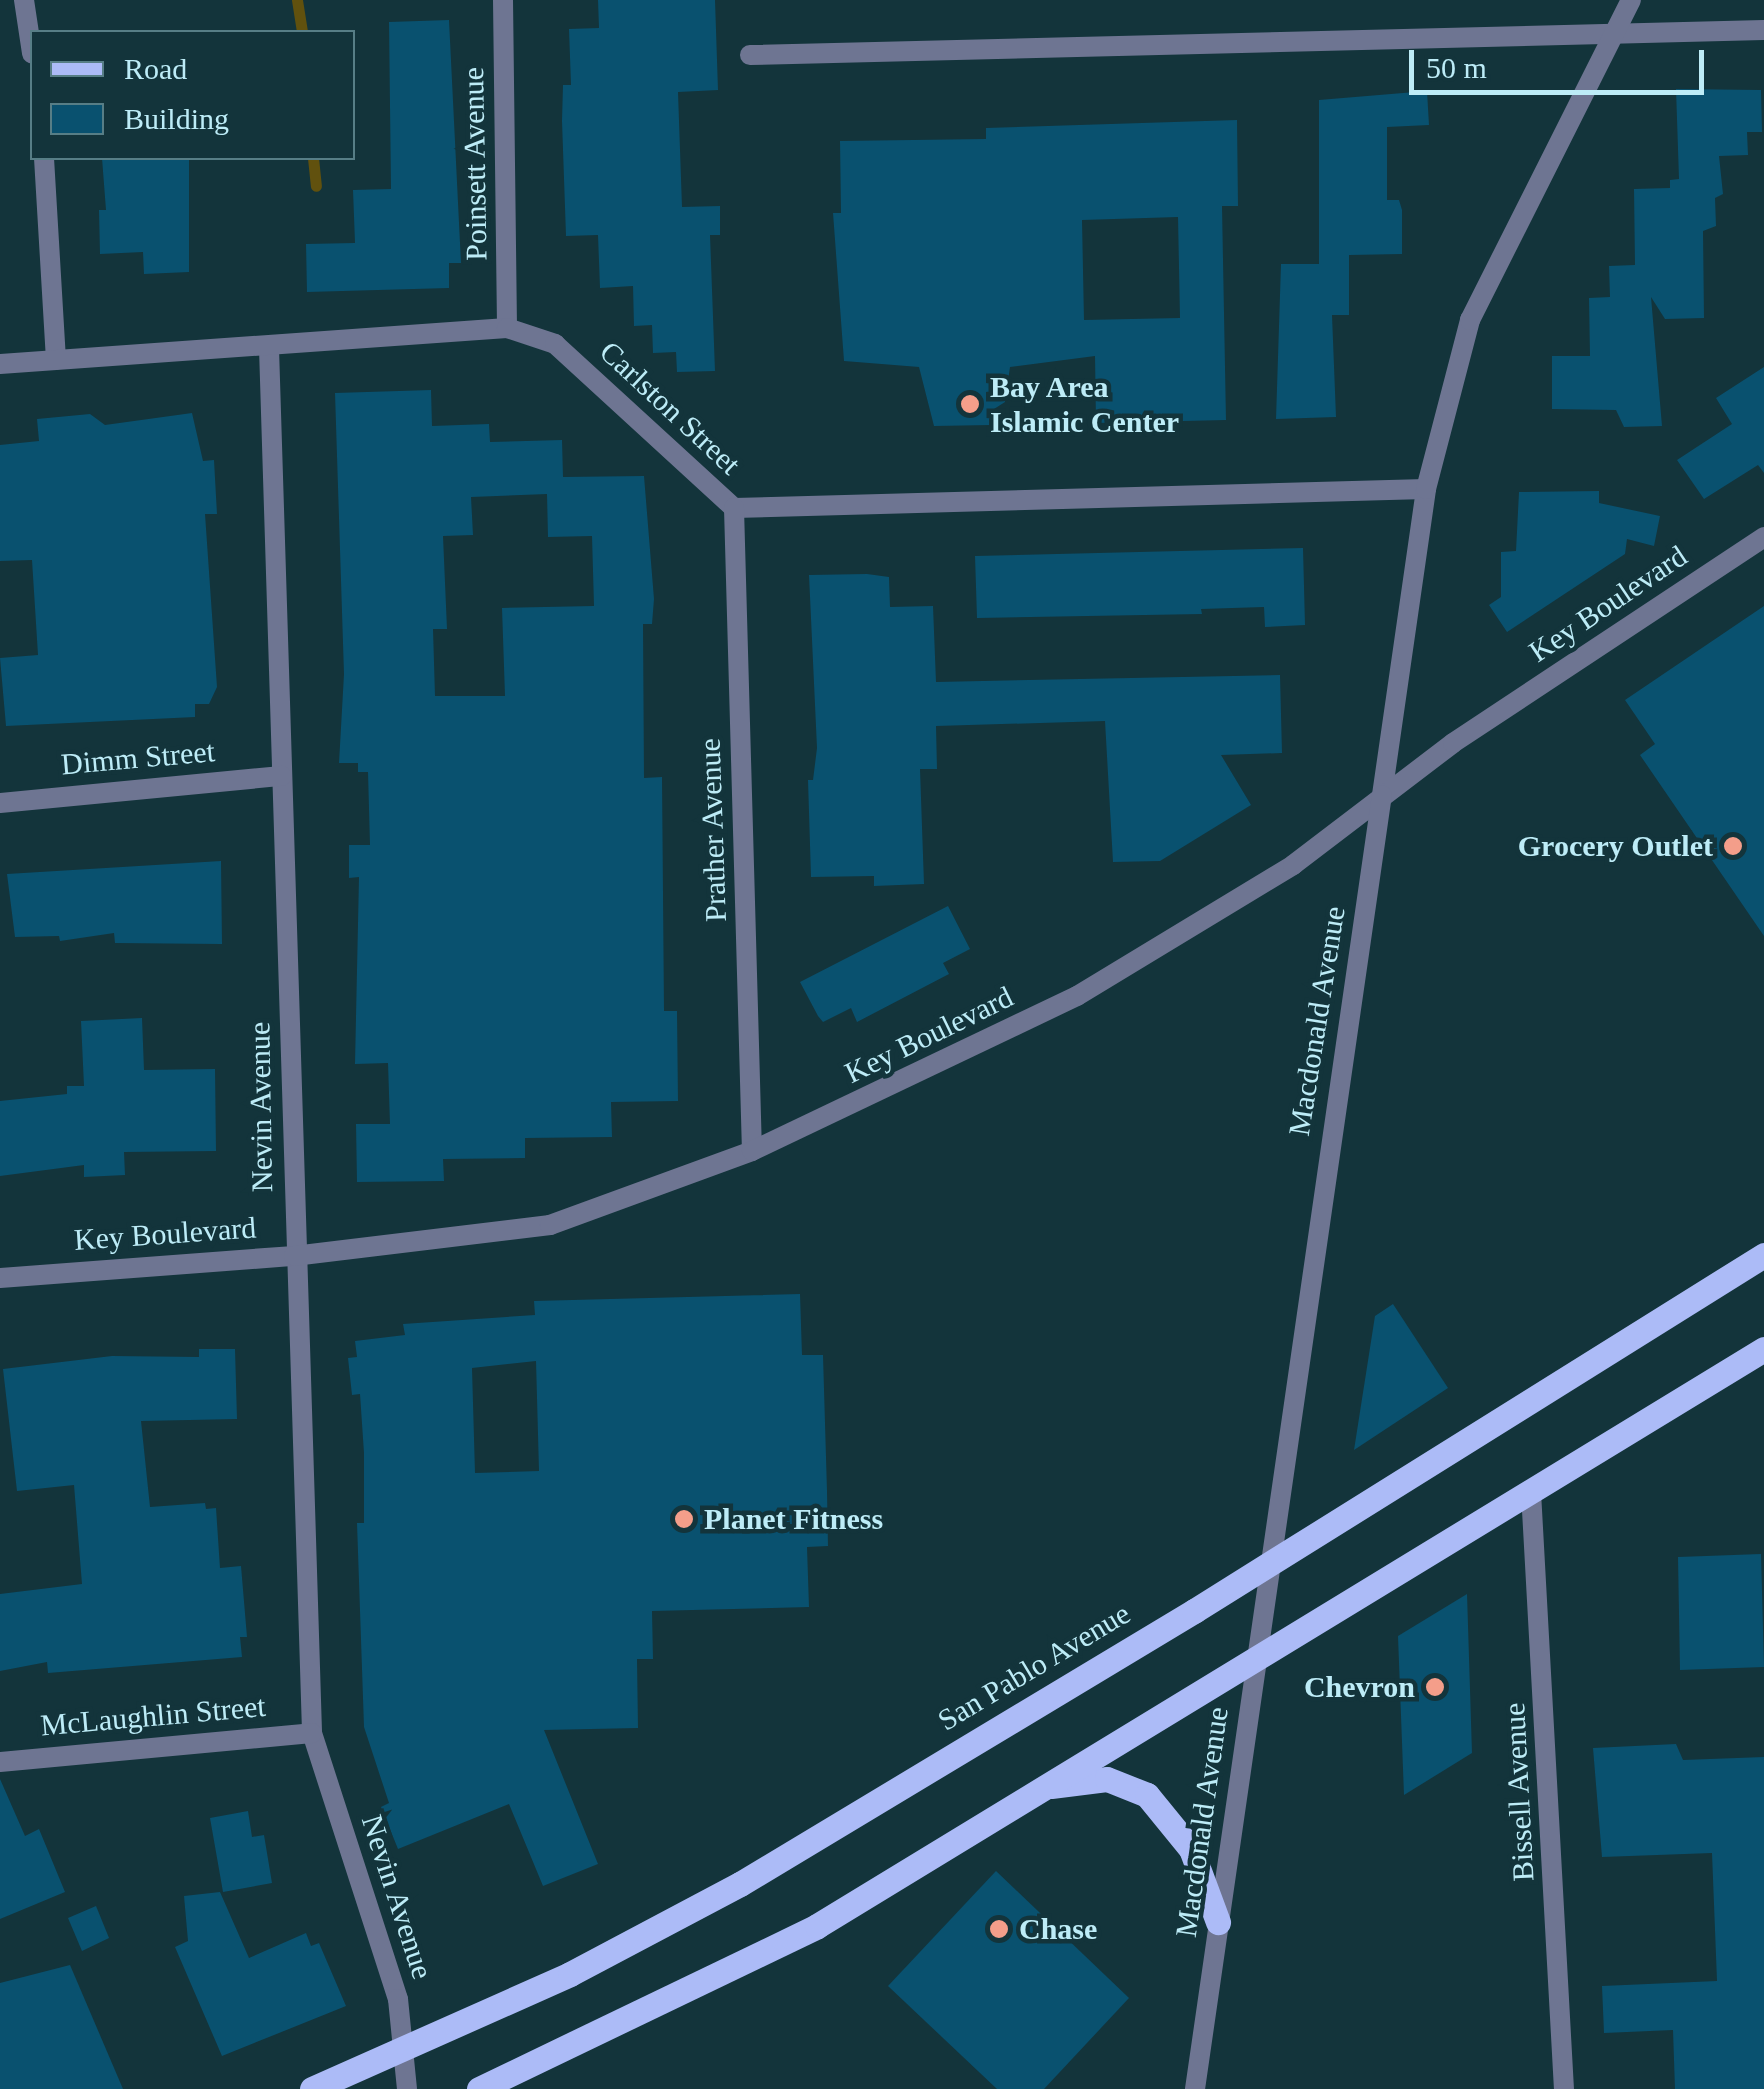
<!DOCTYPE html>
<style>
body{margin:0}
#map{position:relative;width:1764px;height:2089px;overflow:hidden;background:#13343b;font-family:Georgia,serif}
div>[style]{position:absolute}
.stream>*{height:11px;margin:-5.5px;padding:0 5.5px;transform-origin:5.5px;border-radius:5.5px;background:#61510e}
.building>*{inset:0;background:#09516f}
.minor>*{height:20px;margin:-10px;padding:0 10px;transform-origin:10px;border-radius:10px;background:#6e7592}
.tertiary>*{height:20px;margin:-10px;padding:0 10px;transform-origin:10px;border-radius:10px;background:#6e7592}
.primary>*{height:25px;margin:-12.5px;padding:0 12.5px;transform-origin:12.5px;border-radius:12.5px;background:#acbbf7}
.dots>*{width:28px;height:28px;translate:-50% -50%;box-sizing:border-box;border:5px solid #13343b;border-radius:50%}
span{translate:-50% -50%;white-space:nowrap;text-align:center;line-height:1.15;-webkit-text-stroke:9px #13343b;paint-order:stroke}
.street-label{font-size:30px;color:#bdecf7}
.poi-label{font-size:30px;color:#bdecf7;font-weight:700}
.left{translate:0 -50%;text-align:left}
.right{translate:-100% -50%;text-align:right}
.legend{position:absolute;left:30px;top:30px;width:325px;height:130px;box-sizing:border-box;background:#13343b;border:2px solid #577e86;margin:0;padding:12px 18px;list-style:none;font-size:30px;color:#bdecf7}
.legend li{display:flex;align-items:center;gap:20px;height:50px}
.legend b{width:50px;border:2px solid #577e86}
.scale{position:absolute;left:1409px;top:50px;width:295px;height:45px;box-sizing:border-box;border:5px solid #bdecf7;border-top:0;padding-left:12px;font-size:30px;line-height:35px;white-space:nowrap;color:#bdecf7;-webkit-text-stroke:8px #13343b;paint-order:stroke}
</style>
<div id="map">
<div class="stream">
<div style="left:297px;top:0;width:32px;rotate:81deg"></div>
<div style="left:313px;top:158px;width:28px;rotate:84deg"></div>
</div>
<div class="building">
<div style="clip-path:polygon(598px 0,715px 0,718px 90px,678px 92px,682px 207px,720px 206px,720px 235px,710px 235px,715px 371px,677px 372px,676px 352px,653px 353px,652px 325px,634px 326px,633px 286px,600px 288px,598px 235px,566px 236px,562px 121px,563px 85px,571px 85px,569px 29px,599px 28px)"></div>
<div style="clip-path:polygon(449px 20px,461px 263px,449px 263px,449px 288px,307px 292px,306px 244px,355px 243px,353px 190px,391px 189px,389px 22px)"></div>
<div style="clip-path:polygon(1676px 89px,1761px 90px,1762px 132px,1747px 132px,1748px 155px,1719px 156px,1723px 194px,1715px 198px,1716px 226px,1703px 231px,1704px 318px,1665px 319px,1651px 297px,1662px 426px,1624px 427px,1616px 410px,1552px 409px,1552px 356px,1590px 356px,1589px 298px,1610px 297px,1609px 266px,1635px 265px,1634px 189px,1670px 188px,1670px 180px,1679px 179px)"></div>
<div style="clip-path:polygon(1427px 91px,1429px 125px,1387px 127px,1387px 200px,1399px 200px,1402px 210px,1402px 254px,1349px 255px,1349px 315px,1332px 315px,1336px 417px,1276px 419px,1281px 264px,1319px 264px,1319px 100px)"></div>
<div style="clip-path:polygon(evenodd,1237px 120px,1238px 206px,1222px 206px,1226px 420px,1096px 423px,1095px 356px,1010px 367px,1005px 402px,994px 409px,991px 425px,934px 426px,919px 367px,844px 361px,833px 213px,841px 213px,840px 141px,986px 139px,986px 128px,1237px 120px,1178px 217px,1180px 318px,1084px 320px,1082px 220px,1178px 217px)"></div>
<div style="clip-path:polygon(102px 158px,189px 158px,189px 272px,144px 274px,143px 252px,100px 254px,99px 210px,106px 210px)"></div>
<div style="clip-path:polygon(1764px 367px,1764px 473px,1758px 465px,1704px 499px,1677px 460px,1732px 424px,1716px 398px)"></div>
<div style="clip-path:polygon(evenodd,431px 390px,432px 426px,489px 424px,490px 442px,562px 440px,563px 477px,644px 476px,654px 599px,652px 624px,643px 624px,644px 778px,662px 777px,664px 1011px,677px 1011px,678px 1101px,611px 1102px,612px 1137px,525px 1138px,525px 1158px,443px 1159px,444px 1181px,357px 1182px,356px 1124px,390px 1124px,388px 1063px,355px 1064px,359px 877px,349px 878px,349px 845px,370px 845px,368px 772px,358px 772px,358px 763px,339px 763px,344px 674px,335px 393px,431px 390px,547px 494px,548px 537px,592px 536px,594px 606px,502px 608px,505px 696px,435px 696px,433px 629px,447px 629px,443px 536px,473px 535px,471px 497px,547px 494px)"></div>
<div style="clip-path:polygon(192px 413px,203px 461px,214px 460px,217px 514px,205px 514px,217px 687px,209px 704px,195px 704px,195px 717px,6px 726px,0 658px,38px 655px,32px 560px,0 561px,0 445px,39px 441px,37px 419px,90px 414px,105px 425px)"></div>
<div style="clip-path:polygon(1599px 491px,1599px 503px,1660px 516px,1654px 546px,1627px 539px,1625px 554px,1507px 632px,1489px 605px,1501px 597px,1501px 552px,1516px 551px,1519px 492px)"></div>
<div style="clip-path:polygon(1303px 548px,1305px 625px,1265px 627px,1264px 607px,1201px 609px,1202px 614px,977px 618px,975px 556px)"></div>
<div style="clip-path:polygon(867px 574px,889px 577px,890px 607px,933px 606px,936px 682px,1280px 675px,1282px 753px,1221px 755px,1251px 805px,1160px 861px,1113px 862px,1105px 721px,936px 726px,937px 769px,920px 769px,924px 884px,874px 886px,874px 876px,811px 877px,808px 780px,813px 780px,817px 748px,809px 575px)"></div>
<div style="clip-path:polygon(1764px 606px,1764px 936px,1640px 755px,1655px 744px,1625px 700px)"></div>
<div style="clip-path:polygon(221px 861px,222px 944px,115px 943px,114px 933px,60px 941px,59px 936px,15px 937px,7px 874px)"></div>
<div style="clip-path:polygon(948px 906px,970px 949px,943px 963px,949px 974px,857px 1022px,851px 1008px,823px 1022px,818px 1016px,800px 982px)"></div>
<div style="clip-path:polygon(142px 1018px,144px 1070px,215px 1069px,216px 1151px,124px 1152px,125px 1175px,84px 1177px,84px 1165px,0 1176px,0 1101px,67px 1094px,67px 1086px,84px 1086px,81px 1021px)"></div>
<div style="clip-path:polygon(evenodd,800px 1294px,802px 1355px,823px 1355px,827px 1491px,828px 1546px,807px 1547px,809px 1607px,652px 1611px,653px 1659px,637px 1659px,638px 1728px,544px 1730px,598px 1864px,543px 1886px,509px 1804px,398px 1849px,381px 1807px,389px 1803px,364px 1727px,357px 1523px,364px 1523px,364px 1453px,360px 1394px,352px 1395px,348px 1358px,357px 1357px,355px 1341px,405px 1335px,403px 1324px,535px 1315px,534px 1301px,800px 1294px,536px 1361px,539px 1471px,475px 1473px,472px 1368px,536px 1361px)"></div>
<div style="clip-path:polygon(1393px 1304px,1448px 1388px,1354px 1450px,1375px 1316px)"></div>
<div style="clip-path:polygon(199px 1349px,235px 1349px,237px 1419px,141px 1421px,150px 1507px,205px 1503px,206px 1509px,216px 1508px,220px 1568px,241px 1566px,247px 1637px,240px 1637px,242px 1657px,48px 1673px,47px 1662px,0 1671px,0 1594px,82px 1584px,74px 1485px,17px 1491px,3px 1369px,112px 1356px,199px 1357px)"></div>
<div style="clip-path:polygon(1761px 1554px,1764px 1667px,1680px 1670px,1678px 1557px)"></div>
<div style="clip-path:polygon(1467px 1594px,1472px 1753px,1404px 1795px,1398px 1636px)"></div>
<div style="clip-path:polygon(1676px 1744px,1683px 1760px,1764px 1757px,1764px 2089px,1675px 2089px,1673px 2030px,1604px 2033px,1602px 1986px,1717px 1981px,1712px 1853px,1602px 1857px,1593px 1748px)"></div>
<div style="clip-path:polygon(0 1779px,25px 1836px,39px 1829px,65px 1892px,0 1919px)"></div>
<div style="clip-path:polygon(248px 1811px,252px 1837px,264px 1835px,272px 1883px,223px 1892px,210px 1818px)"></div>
<div style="clip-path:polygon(996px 1871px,1129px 1998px,1044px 2089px,997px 2089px,888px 1986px)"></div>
<div style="clip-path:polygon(220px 1892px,249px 1958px,306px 1933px,311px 1946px,319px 1943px,346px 2006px,222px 2056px,175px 1947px,188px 1941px,184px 1896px)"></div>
<div style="clip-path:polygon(96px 1906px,109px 1938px,82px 1951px,68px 1918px)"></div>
<div style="clip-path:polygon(70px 1965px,123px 2089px,0 2089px,0 1983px)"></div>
</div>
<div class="minor">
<div style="left:24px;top:0;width:54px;rotate:81.4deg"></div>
<div style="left:503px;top:0;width:328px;rotate:89.3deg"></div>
<div style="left:750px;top:55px;width:1014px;rotate:-1.41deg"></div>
<div style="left:44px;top:158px;width:202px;rotate:86.6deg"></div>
<div style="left:269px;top:348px;width:1386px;rotate:88.22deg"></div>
<div style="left:312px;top:1733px;width:280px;rotate:72.1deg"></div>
<div style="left:398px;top:1999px;width:90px;rotate:84.3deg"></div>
<div style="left:0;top:364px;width:508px;rotate:-4.06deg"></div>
<div style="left:507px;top:328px;width:51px;rotate:18.4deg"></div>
<div style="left:555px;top:344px;width:243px;rotate:42.5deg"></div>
<div style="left:734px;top:508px;width:692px;rotate:-1.57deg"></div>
<div style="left:734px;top:508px;width:643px;rotate:88.4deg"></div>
<div style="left:1382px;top:795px;width:309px;rotate:-81.8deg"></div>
<div style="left:1426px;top:489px;width:175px;rotate:-75.4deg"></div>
<div style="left:1470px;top:320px;width:358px;rotate:-63.3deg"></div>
<div style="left:0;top:803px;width:283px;rotate:-5.5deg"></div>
<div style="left:1531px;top:1492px;width:598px;rotate:86.84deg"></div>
<div style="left:0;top:1762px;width:313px;rotate:-5.3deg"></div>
</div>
<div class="tertiary">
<div style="left:0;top:1278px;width:295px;rotate:-4.3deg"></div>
<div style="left:294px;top:1256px;width:258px;rotate:-6.9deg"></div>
<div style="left:550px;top:1225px;width:215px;rotate:-20.1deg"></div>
<div style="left:752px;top:1151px;width:360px;rotate:-25.5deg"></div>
<div style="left:1077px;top:996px;width:253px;rotate:-31.2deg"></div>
<div style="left:1293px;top:865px;width:201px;rotate:-37.3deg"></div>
<div style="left:1453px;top:743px;width:373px;rotate:-33.5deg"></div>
<div style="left:1195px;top:2089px;width:1307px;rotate:-81.78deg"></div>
</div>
<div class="primary">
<div style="left:1051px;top:1786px;width:56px;rotate:-7.1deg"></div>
<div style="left:1107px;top:1779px;width:43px;rotate:21.8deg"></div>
<div style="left:1147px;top:1795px;width:70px;rotate:50.8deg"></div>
<div style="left:1191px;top:1849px;width:78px;rotate:69.7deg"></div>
<div style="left:312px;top:2089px;width:282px;rotate:-24deg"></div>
<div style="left:570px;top:1974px;width:192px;rotate:-27.9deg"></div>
<div style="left:740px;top:1884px;width:530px;rotate:-31.02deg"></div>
<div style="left:1194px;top:1611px;width:672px;rotate:-31.99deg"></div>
<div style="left:479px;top:2089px;width:375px;rotate:-25.7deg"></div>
<div style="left:817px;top:1926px;width:1109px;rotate:-31.35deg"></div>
</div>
<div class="dots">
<div style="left:970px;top:404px;background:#f49e8a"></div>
<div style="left:1733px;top:846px;background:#f49e8a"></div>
<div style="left:684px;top:1519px;background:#f49e8a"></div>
<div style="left:1435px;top:1687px;background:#f49e8a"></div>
<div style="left:999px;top:1929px;background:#f49e8a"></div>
</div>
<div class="street-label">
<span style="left:475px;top:164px;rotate:-91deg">Poinsett Avenue</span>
<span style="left:670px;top:408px;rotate:43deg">Carlston Street</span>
<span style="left:1608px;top:604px;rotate:-34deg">Key Boulevard</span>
<span style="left:138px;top:758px;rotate:-5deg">Dimm Street</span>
<span style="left:713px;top:830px;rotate:-92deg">Prather Avenue</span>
<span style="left:1317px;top:1021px;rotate:-81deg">Macdonald Avenue</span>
<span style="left:929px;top:1035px;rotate:-26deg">Key Boulevard</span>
<span style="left:261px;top:1107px;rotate:-91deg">Nevin Avenue</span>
<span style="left:165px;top:1234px;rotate:-4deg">Key Boulevard</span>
<span style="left:1034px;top:1667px;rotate:-31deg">San Pablo Avenue</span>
<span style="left:153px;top:1716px;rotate:-5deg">McLaughlin Street</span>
<span style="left:1519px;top:1792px;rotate:-93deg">Bissell Avenue</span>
<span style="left:1202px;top:1822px;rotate:-82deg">Macdonald Avenue</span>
<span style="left:397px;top:1897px;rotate:72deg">Nevin Avenue</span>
</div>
<div class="poi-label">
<span class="left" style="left:990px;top:404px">Bay Area<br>Islamic Center</span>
<span class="right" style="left:1713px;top:846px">Grocery Outlet</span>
<span class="left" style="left:704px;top:1519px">Planet Fitness</span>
<span class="right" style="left:1415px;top:1687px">Chevron</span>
<span class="left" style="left:1019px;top:1929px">Chase</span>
</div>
<ul class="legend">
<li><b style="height:12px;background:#acbbf7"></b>Road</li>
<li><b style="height:28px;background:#09516f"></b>Building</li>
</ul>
<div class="scale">50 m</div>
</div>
